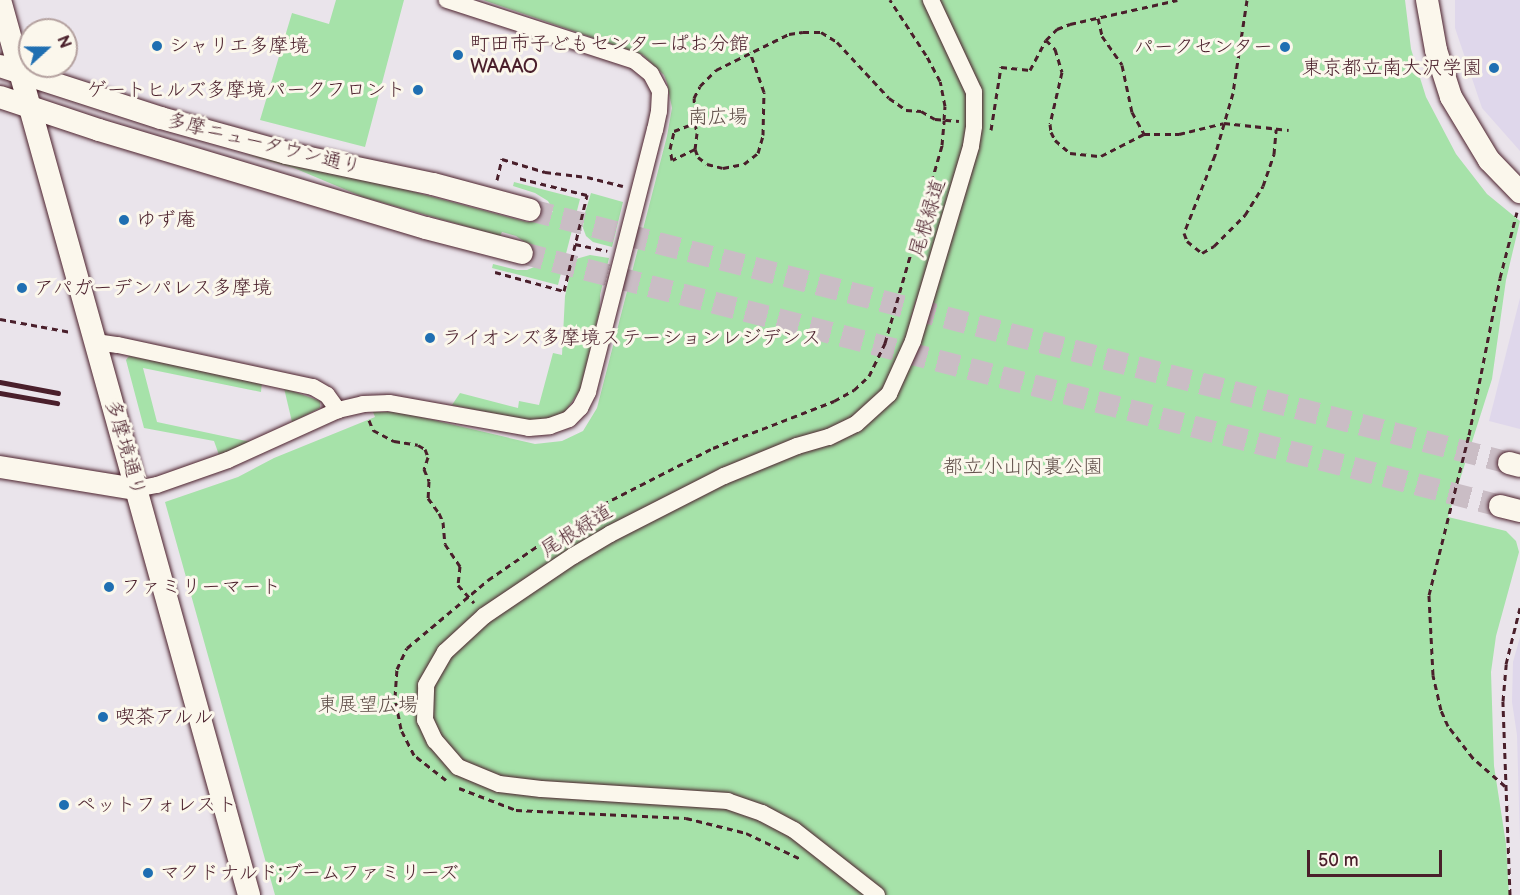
<!DOCTYPE html>
<meta charset="utf-8">
<style>
body{margin:0}
#map{position:relative;width:1520px;height:895px;overflow:hidden;background:#eae4eb;font-family:"Balsamiq Sans","Klee One",sans-serif}
div>[style]{position:absolute}
.built>*{inset:0;background:#dfd7eb}
.green>*{inset:0;background:#a6e2a9}
.secondary-tunnel>*{height:22px;margin-top:-11px;transform-origin:0;background:repeating-linear-gradient(90deg,#cabdc5 0 22px,transparent 0 33px)}
.path>*{height:3px;margin-top:-1.5px;transform-origin:0;background:repeating-linear-gradient(90deg,#4a1f2b 0 6px,transparent 0 10.5px)}
.roads{filter:drop-shadow(0 0 2px #4a1f2b) drop-shadow(0 0 2px #4a1f2b)}
.street>*{height:16px;margin:-8px;padding:0 8px;transform-origin:8px;border-radius:8px;background:#fbf7ec}
.secondary>*{height:22px;margin:-11px;padding:0 11px;transform-origin:11px;border-radius:11px;background:#fbf7ec}
.rail>*{height:4.5px;margin:-2.25px;padding:0 2.25px;transform-origin:2.25px;border-radius:2.25px;background:#4a1f2b}
.dots>*{width:16px;height:16px;translate:-50% -50%;box-sizing:border-box;border:3px solid #fbf7ec;border-radius:50%}
span{translate:-50% -50%;white-space:nowrap;text-align:center;line-height:1.15;-webkit-text-stroke:6px #fbf7ec;paint-order:stroke}
.poi-label{font-size:20px;color:#4a1f2b}
.left{translate:0 -50%;text-align:left}
.right{translate:-100% -50%;text-align:right}
.park-label{font-size:20px;color:#61504a}
.street-label{font-size:20px;color:#4a1f2b}
.north{position:absolute;left:18px;top:18px;width:60px;height:60px;box-sizing:border-box;background:#fbf7ec;border:2px solid #b4a19f;border-radius:50%;rotate:69deg;font-size:16px;font-weight:700;line-height:24px;text-align:center;color:#4a1f2b}
.north::after{content:'';display:block;margin:auto;width:21px;height:27px;background:#1f6fb2;clip-path:polygon(50% 0,100% 100%,50% 72%,0 100%)}
.scale{position:absolute;left:1307px;top:850px;width:135px;height:27px;box-sizing:border-box;border:3px solid #4a1f2b;border-top:0;padding-left:8px;font-size:18px;line-height:21px;white-space:nowrap;color:#4a1f2b;-webkit-text-stroke:4px #fbf7ec;paint-order:stroke}
</style>
<div id="map">
<div class="built">
<div style="clip-path:polygon(1455px 0,1520px 0,1520px 151px,1482px 108px,1455px 28px)"></div>
<div style="clip-path:polygon(1520px 298px,1520px 429px,1489px 421px)"></div>
<div style="clip-path:polygon(1520px 637px,1520px 841px,1517px 735px,1512px 702px,1513px 662px)"></div>
</div>
<div class="green">
<div style="clip-path:polygon(336px 0,404px 0,365px 147px,260px 120px,292px 13px,329px 24px)"></div>
<div style="clip-path:polygon(483px 0,1405px 0,1411px 49px,1426px 97px,1456px 154px,1487px 194px,1520px 221px,1506px 280px,1492px 379px,1448px 517px,1506px 531px,1516px 541px,1519px 552px,1496px 636px,1491px 672px,1494px 766px,1506px 844px,1509px 895px,275px 895px,165px 502px,238px 477px,274px 458px,375px 417px,373px 412px,399px 412px,535px 444px,562px 441px,583px 431px,597px 408px,667px 136px,672px 108px,667px 83px,664px 75px,643px 55px)"></div>
<div style="clip-path:polygon(244px 154px,373px 181px,527px 222px,542px 222px,550px 218px,553px 210px,548px 201px,535px 193px,513px 186px,514px 182px,580px 199px,558px 285px,492px 268px,493px 264px,517px 270px,527px 270px,539px 265px,542px 261px,538px 251px,516px 236px,502px 232px,500px 236px,363px 197px,294px 168px)"></div>
<div style="clip-path:polygon(591px 193px,623px 202px,612px 247px,593px 242px,586px 236px,583px 228px,584px 216px)"></div>
<div style="clip-path:polygon(590px 255px,609px 258px,600px 295px,600px 309px,580px 390px,565px 412px,555px 417px,531px 421px,452px 405px,460px 393px,518px 408px,519px 401px,539px 405px,553px 353px,562px 355px,565px 296px,571px 270px,576px 259px)"></div>
<div style="clip-path:polygon(129px 356px,262px 382px,261px 392px,143px 368px,157px 422px,251px 442px,219px 455px,214px 441px,144px 428px,126px 360px)"></div>
<div style="clip-path:polygon(284px 388px,320px 401px,320px 408px,292px 422px)"></div>
</div>
<div class="secondary-tunnel">
<div style="left:530px;top:210px;width:1011px;rotate:14.49deg"></div>
<div style="left:522px;top:253px;width:1010px;rotate:14.5deg"></div>
</div>
<div class="path">
<div style="left:1247px;top:0;width:94px;rotate:98.6deg"></div>
<div style="left:1233px;top:93px;width:65px;rotate:106.2deg"></div>
<div style="left:1215px;top:155px;width:84px;rotate:111.7deg"></div>
<div style="left:1184px;top:233px;width:9px;rotate:69deg"></div>
<div style="left:1187px;top:241px;width:19px;rotate:39deg"></div>
<div style="left:1202px;top:253px;width:14px;rotate:-30deg"></div>
<div style="left:1214px;top:246px;width:44px;rotate:-45deg"></div>
<div style="left:1245px;top:215px;width:34px;rotate:-58deg"></div>
<div style="left:1263px;top:186px;width:34px;rotate:-71deg"></div>
<div style="left:1274px;top:154px;width:25px;rotate:-85deg"></div>
<div style="left:1098px;top:18px;width:18px;rotate:77deg"></div>
<div style="left:1102px;top:36px;width:35px;rotate:55deg"></div>
<div style="left:1122px;top:65px;width:48px;rotate:78deg"></div>
<div style="left:1132px;top:112px;width:25px;rotate:61deg"></div>
<div style="left:1046px;top:40px;width:13px;rotate:45deg"></div>
<div style="left:1055px;top:49px;width:24px;rotate:73deg"></div>
<div style="left:1062px;top:72px;width:53px;rotate:103deg"></div>
<div style="left:1050px;top:124px;width:8px;rotate:83deg"></div>
<div style="left:1051px;top:132px;width:9px;rotate:63deg"></div>
<div style="left:1055px;top:140px;width:20px;rotate:41deg"></div>
<div style="left:1070px;top:153px;width:31px;rotate:6deg"></div>
<div style="left:1101px;top:156px;width:48px;rotate:-27.1deg"></div>
<div style="left:1144px;top:134px;width:35px"></div>
<div style="left:1179px;top:134px;width:46px;rotate:-13.7deg"></div>
<div style="left:1224px;top:123px;width:65px;rotate:6.1deg"></div>
<div style="left:695px;top:123px;width:25px;rotate:-92deg"></div>
<div style="left:694px;top:98px;width:13px;rotate:-63deg"></div>
<div style="left:700px;top:86px;width:23px;rotate:-45deg"></div>
<div style="left:716px;top:70px;width:81px;rotate:-26.3deg"></div>
<div style="left:789px;top:34px;width:14px;rotate:-8deg"></div>
<div style="left:803px;top:32px;width:18px"></div>
<div style="left:821px;top:32px;width:19px;rotate:32deg"></div>
<div style="left:837px;top:42px;width:76px;rotate:47.1deg"></div>
<div style="left:889px;top:98px;width:21px;rotate:35deg"></div>
<div style="left:906px;top:110px;width:15px;rotate:4deg"></div>
<div style="left:921px;top:111px;width:16px;rotate:30deg"></div>
<div style="left:935px;top:119px;width:24px;rotate:5deg"></div>
<div style="left:695px;top:123px;width:10px;rotate:79deg"></div>
<div style="left:697px;top:133px;width:16px;rotate:97deg"></div>
<div style="left:695px;top:149px;width:25px;rotate:154deg"></div>
<div style="left:672px;top:160px;width:11px;rotate:-100deg"></div>
<div style="left:670px;top:149px;width:18px;rotate:-77deg"></div>
<div style="left:674px;top:131px;width:22px;rotate:-21deg"></div>
<div style="left:991px;top:130px;width:64px;rotate:-81deg"></div>
<div style="left:1001px;top:67px;width:29px;rotate:6deg"></div>
<div style="left:1030px;top:70px;width:34px;rotate:-62deg"></div>
<div style="left:1046px;top:40px;width:16px;rotate:-45deg"></div>
<div style="left:1057px;top:29px;width:14px;rotate:-21deg"></div>
<div style="left:1070px;top:24px;width:110px;rotate:-12.6deg"></div>
<div style="left:695px;top:149px;width:9px;rotate:69deg"></div>
<div style="left:698px;top:157px;width:11px;rotate:38deg"></div>
<div style="left:707px;top:164px;width:16px;rotate:14deg"></div>
<div style="left:723px;top:168px;width:21px;rotate:-11deg"></div>
<div style="left:744px;top:164px;width:18px;rotate:-38deg"></div>
<div style="left:758px;top:153px;width:19px;rotate:-74deg"></div>
<div style="left:763px;top:135px;width:43px;rotate:-88.7deg"></div>
<div style="left:764px;top:92px;width:42px;rotate:-109.3deg"></div>
<div style="left:497px;top:180px;width:22px;rotate:-77deg"></div>
<div style="left:502px;top:159px;width:45px;rotate:16.8deg"></div>
<div style="left:545px;top:172px;width:42px;rotate:6.8deg"></div>
<div style="left:587px;top:177px;width:37px;rotate:14deg"></div>
<div style="left:575px;top:244px;width:33px;rotate:12deg"></div>
<div style="left:495px;top:272px;width:72px;rotate:15.4deg"></div>
<div style="left:564px;top:291px;width:99px;rotate:-76.5deg"></div>
<div style="left:587px;top:195px;width:71px;rotate:-166.2deg"></div>
<div style="left:0;top:319px;width:72px;rotate:10.4deg"></div>
<div style="left:369px;top:420px;width:11px;rotate:68deg"></div>
<div style="left:373px;top:430px;width:24px;rotate:28deg"></div>
<div style="left:394px;top:441px;width:24px;rotate:9deg"></div>
<div style="left:418px;top:445px;width:8px;rotate:30deg"></div>
<div style="left:425px;top:449px;width:9px;rotate:69deg"></div>
<div style="left:428px;top:457px;width:13px;rotate:108deg"></div>
<div style="left:424px;top:469px;width:13px;rotate:67deg"></div>
<div style="left:429px;top:481px;width:17px;rotate:93deg"></div>
<div style="left:428px;top:498px;width:19px;rotate:54deg"></div>
<div style="left:439px;top:513px;width:10px;rotate:66deg"></div>
<div style="left:443px;top:522px;width:22px;rotate:85deg"></div>
<div style="left:445px;top:544px;width:27px;rotate:56deg"></div>
<div style="left:460px;top:566px;width:19px;rotate:96deg"></div>
<div style="left:458px;top:585px;width:24px;rotate:48deg"></div>
<div style="left:446px;top:780px;width:41px;rotate:-142deg"></div>
<div style="left:414px;top:755px;width:29px;rotate:-117deg"></div>
<div style="left:401px;top:729px;width:33px;rotate:-101deg"></div>
<div style="left:395px;top:697px;width:28px;rotate:-86deg"></div>
<div style="left:397px;top:669px;width:23px;rotate:-65deg"></div>
<div style="left:407px;top:648px;width:106px;rotate:-40deg"></div>
<div style="left:488px;top:580px;width:116px;rotate:-34.5deg"></div>
<div style="left:584px;top:514px;width:145px;rotate:-27.1deg"></div>
<div style="left:713px;top:448px;width:130px;rotate:-21.2deg"></div>
<div style="left:834px;top:401px;width:23px;rotate:-29deg"></div>
<div style="left:854px;top:390px;width:21px;rotate:-43deg"></div>
<div style="left:869px;top:376px;width:37px;rotate:-64deg"></div>
<div style="left:885px;top:343px;width:206px;rotate:-73.9deg"></div>
<div style="left:942px;top:145px;width:25px;rotate:-85deg"></div>
<div style="left:944px;top:120px;width:14px;rotate:-86deg"></div>
<div style="left:945px;top:106px;width:25px;rotate:-101deg"></div>
<div style="left:940px;top:81px;width:30px;rotate:-118deg"></div>
<div style="left:926px;top:55px;width:66px;rotate:-123.2deg"></div>
<div style="left:1505px;top:786px;width:43px;rotate:-138.8deg"></div>
<div style="left:1473px;top:758px;width:41px;rotate:-128deg"></div>
<div style="left:1448px;top:726px;width:17px;rotate:-114deg"></div>
<div style="left:1441px;top:710px;width:36px;rotate:-103deg"></div>
<div style="left:1433px;top:675px;width:80px;rotate:-92.9deg"></div>
<div style="left:1429px;top:595px;width:165px;rotate:-76deg"></div>
<div style="left:1469px;top:435px;width:160px;rotate:-78.8deg"></div>
<div style="left:1500px;top:278px;width:68px;rotate:-75.6deg"></div>
<div style="left:459px;top:788px;width:61px;rotate:21.1deg"></div>
<div style="left:516px;top:810px;width:170px;rotate:2.7deg"></div>
<div style="left:686px;top:818px;width:62px;rotate:14deg"></div>
<div style="left:746px;top:833px;width:61px;rotate:25.3deg"></div>
<div style="left:1510px;top:895px;width:194px;rotate:-92.1deg"></div>
<div style="left:1503px;top:701px;width:37px;rotate:-85deg"></div>
<div style="left:1506px;top:664px;width:58px;rotate:-76deg"></div>
</div>
<div class="roads">
<div class="street">
<div style="left:96px;top:342px;width:22px;rotate:8deg"></div>
<div style="left:118px;top:345px;width:199px;rotate:12.2deg"></div>
<div style="left:313px;top:387px;width:16px;rotate:30deg"></div>
<div style="left:327px;top:395px;width:19px;rotate:54deg"></div>
<div style="left:136px;top:489px;width:21px;rotate:-11deg"></div>
<div style="left:157px;top:485px;width:75px;rotate:-19.4deg"></div>
<div style="left:228px;top:460px;width:121px;rotate:-24.4deg"></div>
<div style="left:338px;top:410px;width:26px;rotate:-13deg"></div>
<div style="left:363px;top:404px;width:26px;rotate:-2deg"></div>
<div style="left:389px;top:403px;width:142px;rotate:10.1deg"></div>
<div style="left:529px;top:428px;width:21px;rotate:-5deg"></div>
<div style="left:550px;top:426px;width:20px;rotate:-20deg"></div>
<div style="left:569px;top:419px;width:16px;rotate:-45deg"></div>
<div style="left:580px;top:408px;width:18px;rotate:-63deg"></div>
<div style="left:588px;top:392px;width:270px;rotate:-75.7deg"></div>
<div style="left:655px;top:130px;width:19px;rotate:-78deg"></div>
<div style="left:659px;top:111px;width:20px;rotate:-87deg"></div>
<div style="left:660px;top:91px;width:19px;rotate:-118deg"></div>
<div style="left:651px;top:74px;width:21px;rotate:-141deg"></div>
<div style="left:635px;top:61px;width:198px;rotate:-162deg"></div>
<div style="left:877px;top:895px;width:105px;rotate:-141.9deg"></div>
<div style="left:794px;top:830px;width:36px;rotate:-152deg"></div>
<div style="left:762px;top:813px;width:36px;rotate:-161deg"></div>
<div style="left:728px;top:801px;width:187px;rotate:-176.3deg"></div>
<div style="left:541px;top:789px;width:42px;rotate:-173.2deg"></div>
<div style="left:499px;top:784px;width:44px;rotate:-157.5deg"></div>
<div style="left:458px;top:767px;width:35px;rotate:-131deg"></div>
<div style="left:435px;top:741px;width:23px;rotate:-115deg"></div>
<div style="left:425px;top:720px;width:35px;rotate:-88deg"></div>
<div style="left:426px;top:685px;width:38px;rotate:-60deg"></div>
<div style="left:445px;top:652px;width:53px;rotate:-42.7deg"></div>
<div style="left:484px;top:616px;width:107px;rotate:-34deg"></div>
<div style="left:573px;top:556px;width:43px;rotate:-30.7deg"></div>
<div style="left:610px;top:534px;width:128px;rotate:-27deg"></div>
<div style="left:724px;top:476px;width:79px;rotate:-22.3deg"></div>
<div style="left:797px;top:446px;width:33px;rotate:-16deg"></div>
<div style="left:829px;top:437px;width:30px;rotate:-26deg"></div>
<div style="left:856px;top:424px;width:45px;rotate:-42.3deg"></div>
<div style="left:889px;top:394px;width:58px;rotate:-65.6deg"></div>
<div style="left:913px;top:341px;width:203px;rotate:-73.4deg"></div>
<div style="left:971px;top:146px;width:20px;rotate:-81deg"></div>
<div style="left:974px;top:126px;width:34px;rotate:-90deg"></div>
<div style="left:974px;top:92px;width:102px;rotate:-115.1deg"></div>
</div>
<div class="secondary">
<div style="left:0;top:0;width:929px;rotate:74.45deg"></div>
<div style="left:1427px;top:0;width:51px;rotate:79.8deg"></div>
<div style="left:1436px;top:50px;width:49px;rotate:72.3deg"></div>
<div style="left:1451px;top:97px;width:74px;rotate:58.9deg"></div>
<div style="left:1489px;top:160px;width:45px;rotate:45.9deg"></div>
<div style="left:0;top:66px;width:169px;rotate:17.9deg"></div>
<div style="left:161px;top:118px;width:130px;rotate:15.6deg"></div>
<div style="left:286px;top:153px;width:150px;rotate:11.9deg"></div>
<div style="left:433px;top:184px;width:100px;rotate:15deg"></div>
<div style="left:0;top:97px;width:104px;rotate:18.4deg"></div>
<div style="left:99px;top:130px;width:341px;rotate:16.7deg"></div>
<div style="left:426px;top:228px;width:99px;rotate:14.6deg"></div>
<div style="left:1509px;top:463px;width:11px;rotate:15deg"></div>
<div style="left:0;top:467px;width:138px;rotate:9.2deg"></div>
<div style="left:1500px;top:506px;width:21px;rotate:14deg"></div>
</div>
</div>
<div class="rail">
<div style="left:0;top:382px;width:59px;rotate:10.7deg"></div>
<div style="left:0;top:393px;width:58px;rotate:10deg"></div>
</div>
<div class="dots">
<div style="left:157px;top:46px;background:#1f6fb2"></div>
<div style="left:1285px;top:47px;background:#1f6fb2"></div>
<div style="left:458px;top:55px;background:#1f6fb2"></div>
<div style="left:1494px;top:68px;background:#1f6fb2"></div>
<div style="left:418px;top:90px;background:#1f6fb2"></div>
<div style="left:124px;top:220px;background:#1f6fb2"></div>
<div style="left:22px;top:288px;background:#1f6fb2"></div>
<div style="left:430px;top:338px;background:#1f6fb2"></div>
<div style="left:109px;top:587px;background:#1f6fb2"></div>
<div style="left:103px;top:717px;background:#1f6fb2"></div>
<div style="left:64px;top:805px;background:#1f6fb2"></div>
<div style="left:148px;top:873px;background:#1f6fb2"></div>
</div>
<div class="poi-label">
<span class="left" style="left:470px;top:56px">町田市子どもセンターぱお分館<br>WAAAO</span>
<span class="left" style="left:169px;top:46px">シャリエ多摩境</span>
<span class="right" style="left:1273px;top:47px">パークセンター</span>
<span class="right" style="left:1482px;top:68px">東京都立南大沢学園</span>
<span class="right" style="left:406px;top:90px">ゲートヒルズ多摩境パークフロント</span>
<span class="left" style="left:136px;top:220px">ゆず庵</span>
<span class="left" style="left:34px;top:288px">アパガーデンパレス多摩境</span>
<span class="left" style="left:442px;top:338px">ライオンズ多摩境ステーションレジデンス</span>
<span class="left" style="left:121px;top:587px">ファミリーマート</span>
<span class="left" style="left:115px;top:717px">喫茶アルル</span>
<span class="left" style="left:76px;top:805px">ペットフォレスト</span>
<span class="left" style="left:160px;top:873px">マクドナルド;ブームファミリーズ</span>
</div>
<div class="park-label">
<span style="left:718px;top:117px">南広場</span>
<span style="left:1023px;top:467px">都立小山内裏公園</span>
<span style="left:368px;top:705px">東展望広場</span>
</div>
<div class="street-label">
<span style="left:264px;top:144px;rotate:14deg">多摩ニュータウン通り</span>
<span style="left:928px;top:218px;rotate:-73deg">尾根緑道</span>
<span style="left:125px;top:448px;rotate:74deg">多摩境通り</span>
<span style="left:577px;top:531px;rotate:-32deg">尾根緑道</span>
</div>
<div class="north">N</div>
<div class="scale">50 m</div>
</div>
